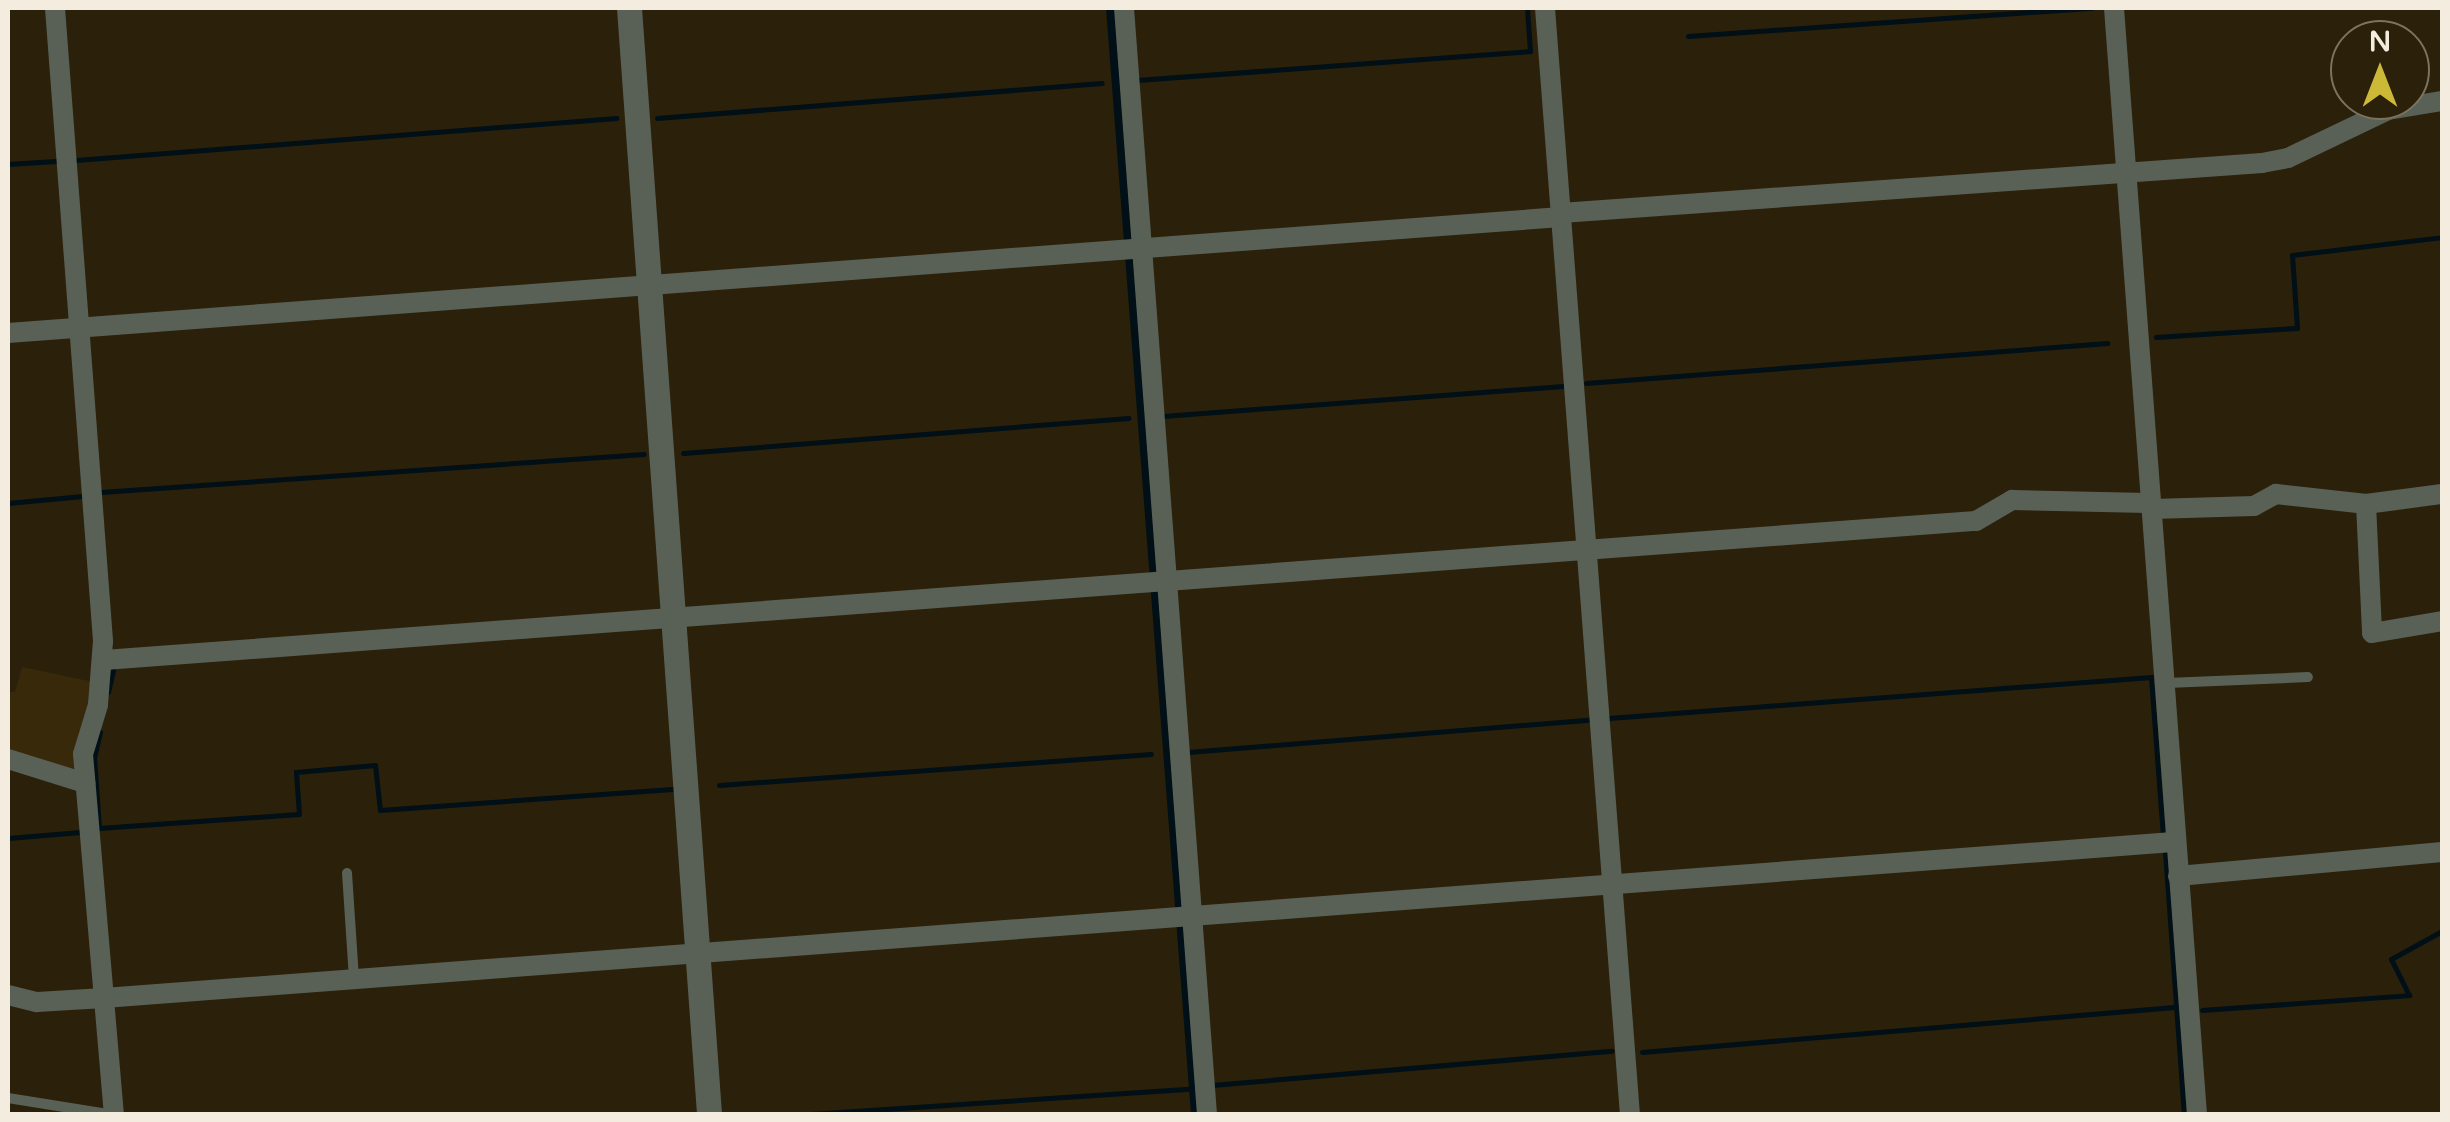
<!DOCTYPE html>
<style>
body{margin:0}
#map{position:relative;width:2450px;height:1122px;overflow:hidden;background:#2b2009;font-family:"Varela Round",sans-serif}
div>[style]{position:absolute}
.built>*{inset:0;background:#37290a}
.water>*{inset:0;background:#010f17}
.stream>*{height:5px;margin:-2.5px;padding:0 2.5px;transform-origin:2.5px;border-radius:2.5px;background:#010f17}
.service>*{height:10px;margin:-5px;padding:0 5px;transform-origin:5px;border-radius:5px;background:#596157}
.minor>*{height:20px;margin:-10px;padding:0 10px;transform-origin:10px;border-radius:10px;background:#596157}
.tertiary>*{height:25px;margin:-12.5px;padding:0 12.5px;transform-origin:12.5px;border-radius:12.5px;background:#596157}
span{translate:-50% -50%;white-space:nowrap;text-align:center;line-height:1.15;-webkit-text-stroke:10px #2b2009;paint-order:stroke}
.frame{position:absolute;inset:0;border:10px solid #f4eddf;pointer-events:none}
.north{position:absolute;left:2330px;top:20px;width:100px;height:100px;box-sizing:border-box;background:#2b2009;border:2px solid #7b725f;border-radius:50%;rotate:0deg;font-size:28px;font-weight:700;line-height:40px;text-align:center;color:#f4eddf}
.north::after{content:'';display:block;margin:auto;width:35px;height:45px;background:#ccb938;clip-path:polygon(50% 0,100% 100%,50% 72%,0 100%)}
</style>
<div id="map">
<div class="built">
<div style="clip-path:polygon(22px 667px,94px 682px,74px 769px,8px 757px,8px 692px,15px 692px)"></div>
</div>
<div class="water">
<div style="clip-path:polygon(1106px 8px,1116px 8px,1200px 1114px,1191px 1114px)"></div>
</div>
<div class="stream">
<div style="left:1688px;top:36px;width:405px;rotate:-4deg"></div>
<div style="left:1137px;top:80px;width:394px;rotate:-4.2deg"></div>
<div style="left:1530px;top:51px;width:43px;rotate:-94deg"></div>
<div style="left:657px;top:118px;width:446px;rotate:-4.5deg"></div>
<div style="left:76px;top:160px;width:542px;rotate:-4.45deg"></div>
<div style="left:8px;top:164px;width:48px;rotate:-3.6deg"></div>
<div style="left:2156px;top:337px;width:141px;rotate:-3.7deg"></div>
<div style="left:2297px;top:328px;width:73px;rotate:-93.9deg"></div>
<div style="left:2292px;top:255px;width:151px;rotate:-6.8deg"></div>
<div style="left:1586px;top:383px;width:523px;rotate:-4.39deg"></div>
<div style="left:1163px;top:416px;width:401px;rotate:-4.3deg"></div>
<div style="left:683px;top:453px;width:447px;rotate:-4.5deg"></div>
<div style="left:101px;top:492px;width:544px;rotate:-4deg"></div>
<div style="left:8px;top:503px;width:75px;rotate:-5.3deg"></div>
<div style="left:108px;top:692px;width:22px;rotate:-77deg"></div>
<div style="left:1609px;top:718px;width:544px;rotate:-4.33deg"></div>
<div style="left:2151px;top:677px;width:161px;rotate:85.7deg"></div>
<div style="left:100px;top:732px;width:26px;rotate:103deg"></div>
<div style="left:94px;top:757px;width:71px;rotate:86deg"></div>
<div style="left:99px;top:828px;width:200px;rotate:-4deg"></div>
<div style="left:299px;top:814px;width:42px;rotate:-94.1deg"></div>
<div style="left:296px;top:772px;width:79px;rotate:-5.1deg"></div>
<div style="left:375px;top:765px;width:45px;rotate:83.7deg"></div>
<div style="left:380px;top:810px;width:293px;rotate:-4.1deg"></div>
<div style="left:1188px;top:752px;width:402px;rotate:-4.6deg"></div>
<div style="left:719px;top:785px;width:433px;rotate:-4.1deg"></div>
<div style="left:8px;top:838px;width:73px;rotate:-4.7deg"></div>
<div style="left:2165px;top:851px;width:264px;rotate:85.9deg"></div>
<div style="left:2202px;top:1010px;width:208px;rotate:-4.1deg"></div>
<div style="left:2409px;top:995px;width:40px;rotate:-116.6deg"></div>
<div style="left:2391px;top:959px;width:58px;rotate:-28.8deg"></div>
<div style="left:1642px;top:1052px;width:534px;rotate:-4.83deg"></div>
<div style="left:1212px;top:1085px;width:401px;rotate:-4.9deg"></div>
<div style="left:810px;top:1114px;width:380px;rotate:-3.8deg"></div>
</div>
<div class="service">
<div style="left:2167px;top:683px;width:141px;rotate:-2.4deg"></div>
<div style="left:347px;top:873px;width:105px;rotate:86.2deg"></div>
<div style="left:8px;top:1098px;width:101px;rotate:9.1deg"></div>
</div>
<div class="minor">
<div style="left:55px;top:8px;width:635px;rotate:85.66deg"></div>
<div style="left:103px;top:641px;width:64px;rotate:94.5deg"></div>
<div style="left:98px;top:705px;width:51px;rotate:107deg"></div>
<div style="left:83px;top:754px;width:361px;rotate:85.1deg"></div>
<div style="left:1124px;top:8px;width:1109px;rotate:85.71deg"></div>
<div style="left:1545px;top:8px;width:1109px;rotate:85.61deg"></div>
<div style="left:2114px;top:8px;width:1109px;rotate:85.71deg"></div>
<div style="left:1561px;top:213px;width:703px;rotate:-4.08deg"></div>
<div style="left:2262px;top:163px;width:26px;rotate:-11deg"></div>
<div style="left:2288px;top:158px;width:111px;rotate:-25.6deg"></div>
<div style="left:2388px;top:110px;width:55px;rotate:-9.5deg"></div>
<div style="left:8px;top:333px;width:1557px;rotate:-4.27deg"></div>
<div style="left:2366px;top:504px;width:129px;rotate:87.3deg"></div>
<div style="left:2372px;top:633px;width:71px;rotate:-9.7deg"></div>
<div style="left:2153px;top:509px;width:101px;rotate:-1.7deg"></div>
<div style="left:2254px;top:506px;width:25px;rotate:-29deg"></div>
<div style="left:2276px;top:494px;width:91px;rotate:6.3deg"></div>
<div style="left:2366px;top:504px;width:77px;rotate:-7.5deg"></div>
<div style="left:104px;top:660px;width:1877px;rotate:-4.25deg"></div>
<div style="left:1976px;top:521px;width:42px;rotate:-30.3deg"></div>
<div style="left:2012px;top:500px;width:136px;rotate:1.3deg"></div>
<div style="left:8px;top:759px;width:81px;rotate:17.3deg"></div>
<div style="left:2178px;top:876px;width:265px;rotate:-5.2deg"></div>
<div style="left:8px;top:995px;width:30px;rotate:14deg"></div>
<div style="left:37px;top:1002px;width:67px;rotate:-3.4deg"></div>
<div style="left:104px;top:998px;width:2078px;rotate:-4.31deg"></div>
</div>
<div class="tertiary">
<div style="left:629px;top:8px;width:1109px;rotate:85.86deg"></div>
</div>
<div class="frame"></div>
<div class="north">N</div>
</div>
